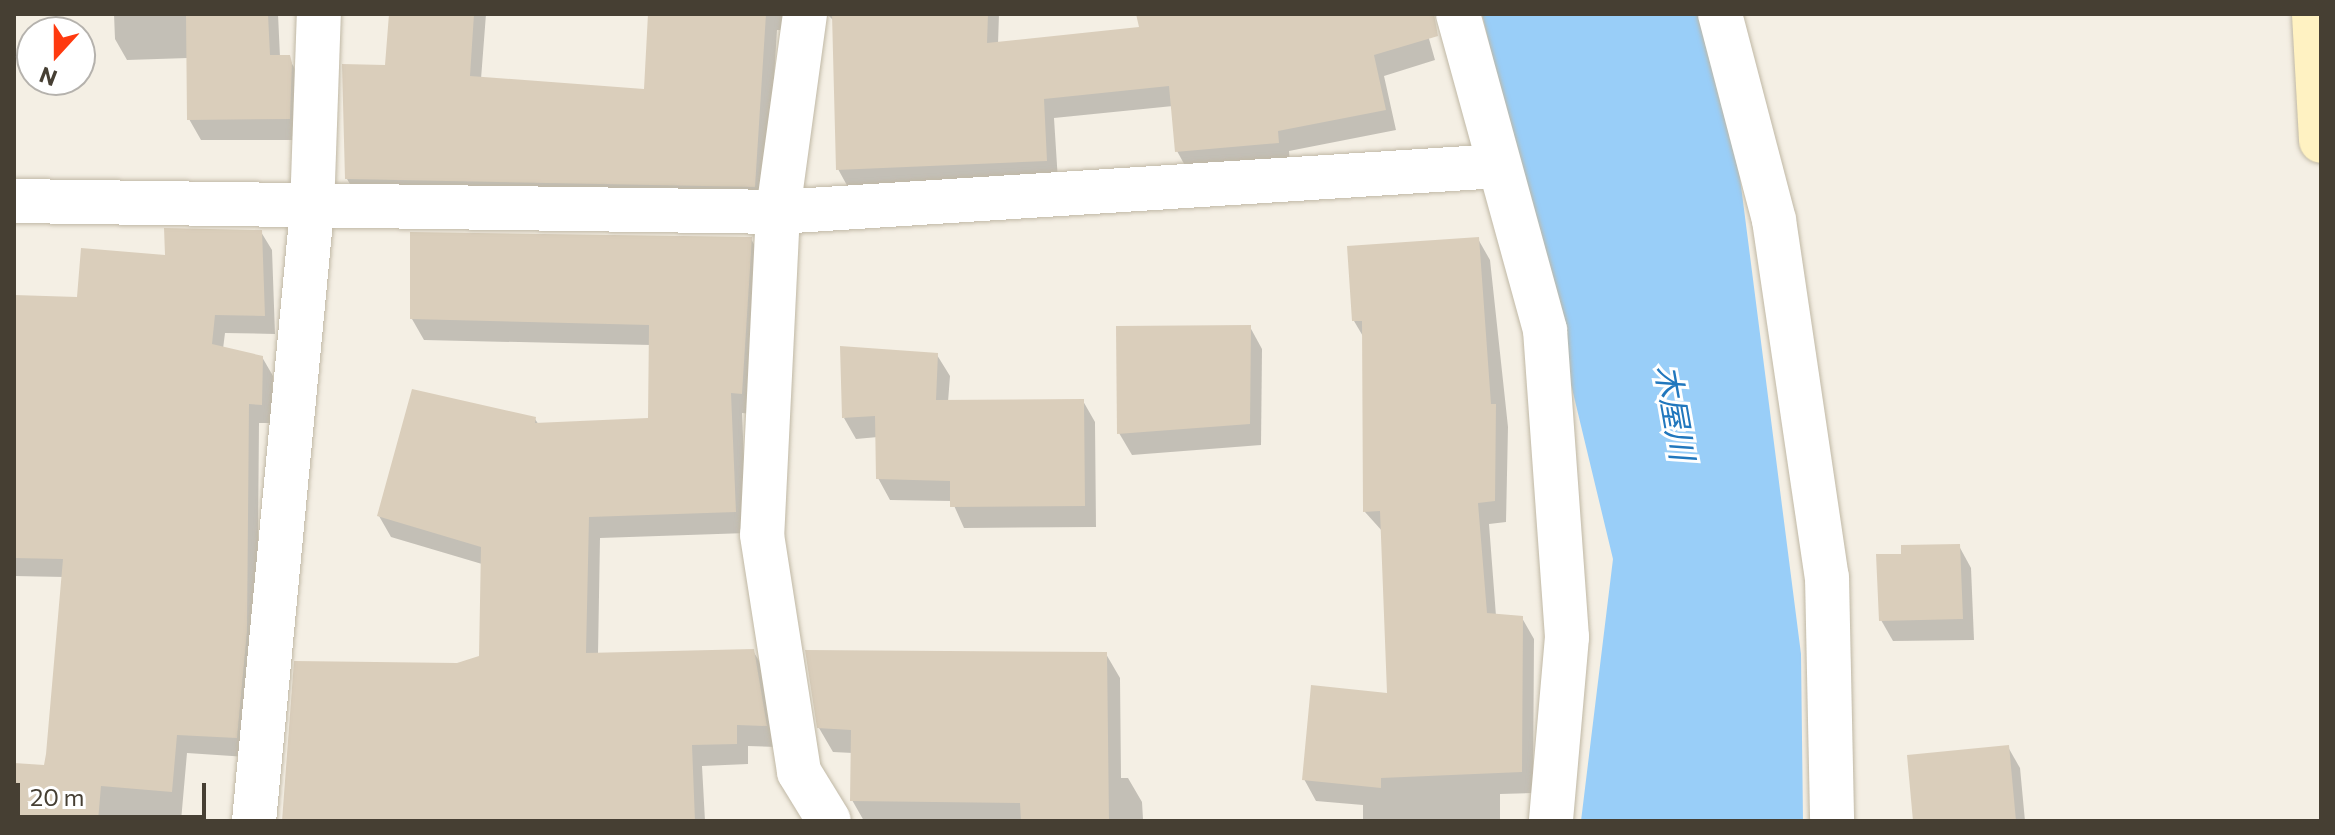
<!DOCTYPE html>
<meta charset="utf-8">
<style>
body{margin:0}
#map{position:relative;width:2335px;height:835px;overflow:hidden;background:#f4efe4;font-family:Commissioner,"Noto Sans JP",sans-serif}
div>[style]{position:absolute}
.water>*{inset:0;background:#99cef8}
.shadow>*{inset:0;background:#0003}
.building>*{inset:0;background:#dacebb}
.roads{filter:drop-shadow(0 0 2px #c0b8a5) drop-shadow(0 0 2px #c0b8a5)}
.minor>*{height:44px;margin:-22px;padding:0 22px;transform-origin:22px;border-radius:22px;background:#fff}
.secondary>*{height:44px;margin:-22px;padding:0 22px;transform-origin:22px;border-radius:22px;background:#fff2c2}
span{translate:-50% -50%;white-space:nowrap;text-align:center;line-height:1.15;-webkit-text-stroke:6px #fff;paint-order:stroke}
.water-label{font-size:32px;color:#2177bd;font-style:italic}
.frame{position:absolute;inset:0;border:16px solid #463f33;pointer-events:none}
.north{position:absolute;left:16px;top:16px;width:80px;height:80px;box-sizing:border-box;background:#fff;border:2px solid #b5b2ad;border-radius:50%;rotate:201deg;font-size:22px;font-weight:700;line-height:32px;text-align:center;color:#463f33}
.north::after{content:'';display:block;margin:auto;width:28px;height:36px;background:#ff3a0f;clip-path:polygon(50% 0,100% 100%,50% 72%,0 100%)}
.scale{position:absolute;left:16px;top:783px;width:190px;height:36px;box-sizing:border-box;border:4px solid #463f33;border-top:0;padding-left:10px;font-size:24px;line-height:28px;white-space:nowrap;color:#463f33;-webkit-text-stroke:6px #fff;paint-order:stroke}
</style>
<div id="map">
<div class="water">
<div style="clip-path:polygon(1482px 14px,1719px 14px,1801px 654px,1803px 821px,1581px 821px,1613px 559px)"></div>
</div>
<div class="shadow">
<div style="clip-path:polygon(114px 14px,278px 14px,280px 57px,288px 57px,301px 79px,301px 140px,201px 140px,189px 119px,188px 58px,127px 60px,115px 39px)"></div>
<div style="clip-path:polygon(391px 14px,486px 14px,481px 79px,646px 91px,650px 14px,807px 14px,792px 30px,777px 30px,766px 206px,359px 199px,347px 179px,387px 67px)"></div>
<div style="clip-path:polygon(827px 14px,999px 14px,998px 44px,1141px 29px,1138px 14px,1422px 14px,1435px 60px,1384px 76px,1396px 130px,1289px 151px,1290px 163px,1188px 171px,1177px 151px,1173px 106px,1054px 118px,1058px 181px,849px 189px,838px 169px,834px 21px)"></div>
<div style="clip-path:polygon(261px 232px,272px 250px,275px 334px,225px 333px,223px 349px,262px 357px,273px 376px,272px 423px,259px 423px,257px 652px,247px 757px,187px 753px,181px 821px,14px 821px,14px 765px,46px 767px,64px 577px,14px 576px,14px 297px,79px 299px,167px 257px)"></div>
<div style="clip-path:polygon(751px 239px,763px 260px,753px 414px,742px 413px,747px 533px,600px 538px,598px 654px,753px 651px,766px 672px,777px 747px,748px 746px,748px 764px,702px 766px,705px 821px,286px 821px,457px 665px,481px 658px,482px 564px,391px 537px,379px 516px,535px 419px,539px 425px,650px 420px,651px 345px,424px 340px,412px 319px)"></div>
<div style="clip-path:polygon(1478px 239px,1490px 260px,1508px 427px,1506px 522px,1489px 524px,1496px 616px,1522px 618px,1534px 639px,1533px 793px,1500px 794px,1500px 821px,1363px 821px,1363px 805px,1316px 801px,1304px 779px,1390px 695px,1383px 532px,1365px 512px,1364px 338px,1354px 321px)"></div>
<div style="clip-path:polygon(1250px 327px,1262px 349px,1261px 445px,1132px 455px,1119px 433px)"></div>
<div style="clip-path:polygon(937px 355px,950px 376px,948px 402px,1083px 401px,1095px 422px,1096px 527px,964px 528px,952px 501px,890px 500px,878px 478px,878px 437px,856px 439px,844px 418px)"></div>
<div style="clip-path:polygon(1959px 546px,1971px 568px,1974px 640px,1893px 641px,1881px 620px)"></div>
<div style="clip-path:polygon(1106px 654px,1120px 678px,1121px 778px,1128px 778px,1142px 802px,1143px 819px,1210px 821px,864px 821px,852px 800px,853px 753px,833px 752px,819px 728px)"></div>
<div style="clip-path:polygon(2008px 747px,2020px 768px,2025px 821px,1915px 821px)"></div>
</div>
<div class="building">
<div style="clip-path:polygon(186px 14px,268px 14px,270px 55px,290px 55px,292px 63px,290px 119px,187px 120px)"></div>
<div style="clip-path:polygon(389px 14px,474px 14px,470px 76px,644px 89px,648px 14px,766px 14px,755px 187px,345px 179px,342px 64px,385px 65px)"></div>
<div style="clip-path:polygon(832px 14px,988px 14px,987px 43px,1139px 27px,1136px 14px,1434px 14px,1438px 36px,1374px 55px,1386px 110px,1278px 131px,1279px 143px,1175px 152px,1169px 86px,1044px 99px,1047px 161px,836px 170px)"></div>
<div style="clip-path:polygon(164px 228px,262px 230px,265px 316px,215px 315px,212px 344px,263px 356px,262px 405px,249px 404px,247px 631px,237px 738px,177px 735px,172px 792px,101px 786px,98px 821px,14px 821px,14px 763px,44px 765px,46px 754px,63px 559px,14px 558px,14px 295px,77px 297px,81px 248px,165px 255px)"></div>
<div style="clip-path:polygon(410px 232px,752px 237px,742px 394px,731px 393px,736px 512px,589px 517px,586px 653px,754px 649px,767px 726px,737px 725px,737px 744px,692px 745px,695px 821px,282px 821px,294px 661px,457px 663px,479px 656px,481px 547px,377px 516px,412px 389px,536px 417px,535px 423px,648px 418px,649px 325px,410px 319px)"></div>
<div style="clip-path:polygon(1479px 237px,1491px 404px,1496px 404px,1495px 501px,1478px 503px,1487px 613px,1523px 616px,1522px 772px,1381px 778px,1381px 788px,1302px 780px,1311px 685px,1387px 693px,1380px 511px,1363px 512px,1362px 321px,1352px 321px,1347px 246px)"></div>
<div style="clip-path:polygon(1251px 325px,1250px 424px,1117px 434px,1116px 326px)"></div>
<div style="clip-path:polygon(840px 346px,938px 353px,936px 400px,1084px 399px,1085px 506px,950px 507px,950px 481px,876px 479px,875px 416px,842px 418px)"></div>
<div style="clip-path:polygon(1960px 544px,1963px 619px,1879px 621px,1876px 554px,1901px 554px,1901px 545px)"></div>
<div style="clip-path:polygon(805px 650px,1107px 652px,1109px 821px,1021px 821px,1020px 803px,850px 801px,851px 730px,817px 728px)"></div>
<div style="clip-path:polygon(2009px 745px,2016px 821px,1913px 821px,1907px 755px)"></div>
</div>
<div class="roads">
<div class="minor">
<div style="left:805px;top:14px;width:200px;rotate:97.8deg"></div>
<div style="left:778px;top:212px;width:323px;rotate:92.8deg"></div>
<div style="left:762px;top:535px;width:240px;rotate:81.1deg"></div>
<div style="left:799px;top:772px;width:57px;rotate:58.5deg"></div>
<div style="left:1458px;top:14px;width:328px;rotate:74.6deg"></div>
<div style="left:1545px;top:330px;width:308px;rotate:85.9deg"></div>
<div style="left:1567px;top:637px;width:185px;rotate:95deg"></div>
<div style="left:1720px;top:14px;width:213px;rotate:75.3deg"></div>
<div style="left:1774px;top:220px;width:361px;rotate:81.6deg"></div>
<div style="left:1827px;top:577px;width:244px;rotate:88.8deg"></div>
<div style="left:14px;top:201px;width:764px;rotate:0.82deg"></div>
<div style="left:778px;top:212px;width:722px;rotate:-3.65deg"></div>
<div style="left:254px;top:821px;width:614px;rotate:-84.58deg"></div>
<div style="left:312px;top:210px;width:196px;rotate:-88deg"></div>
</div>
<div class="secondary">
<div style="left:2314px;top:14px;width:127px;rotate:86.8deg"></div>
</div>
</div>
<div class="water-label">
<span style="left:1676px;top:412px;rotate:80deg">木屋川</span>
</div>
<div class="frame"></div>
<div class="north">N</div>
<div class="scale">20 m</div>
</div>
